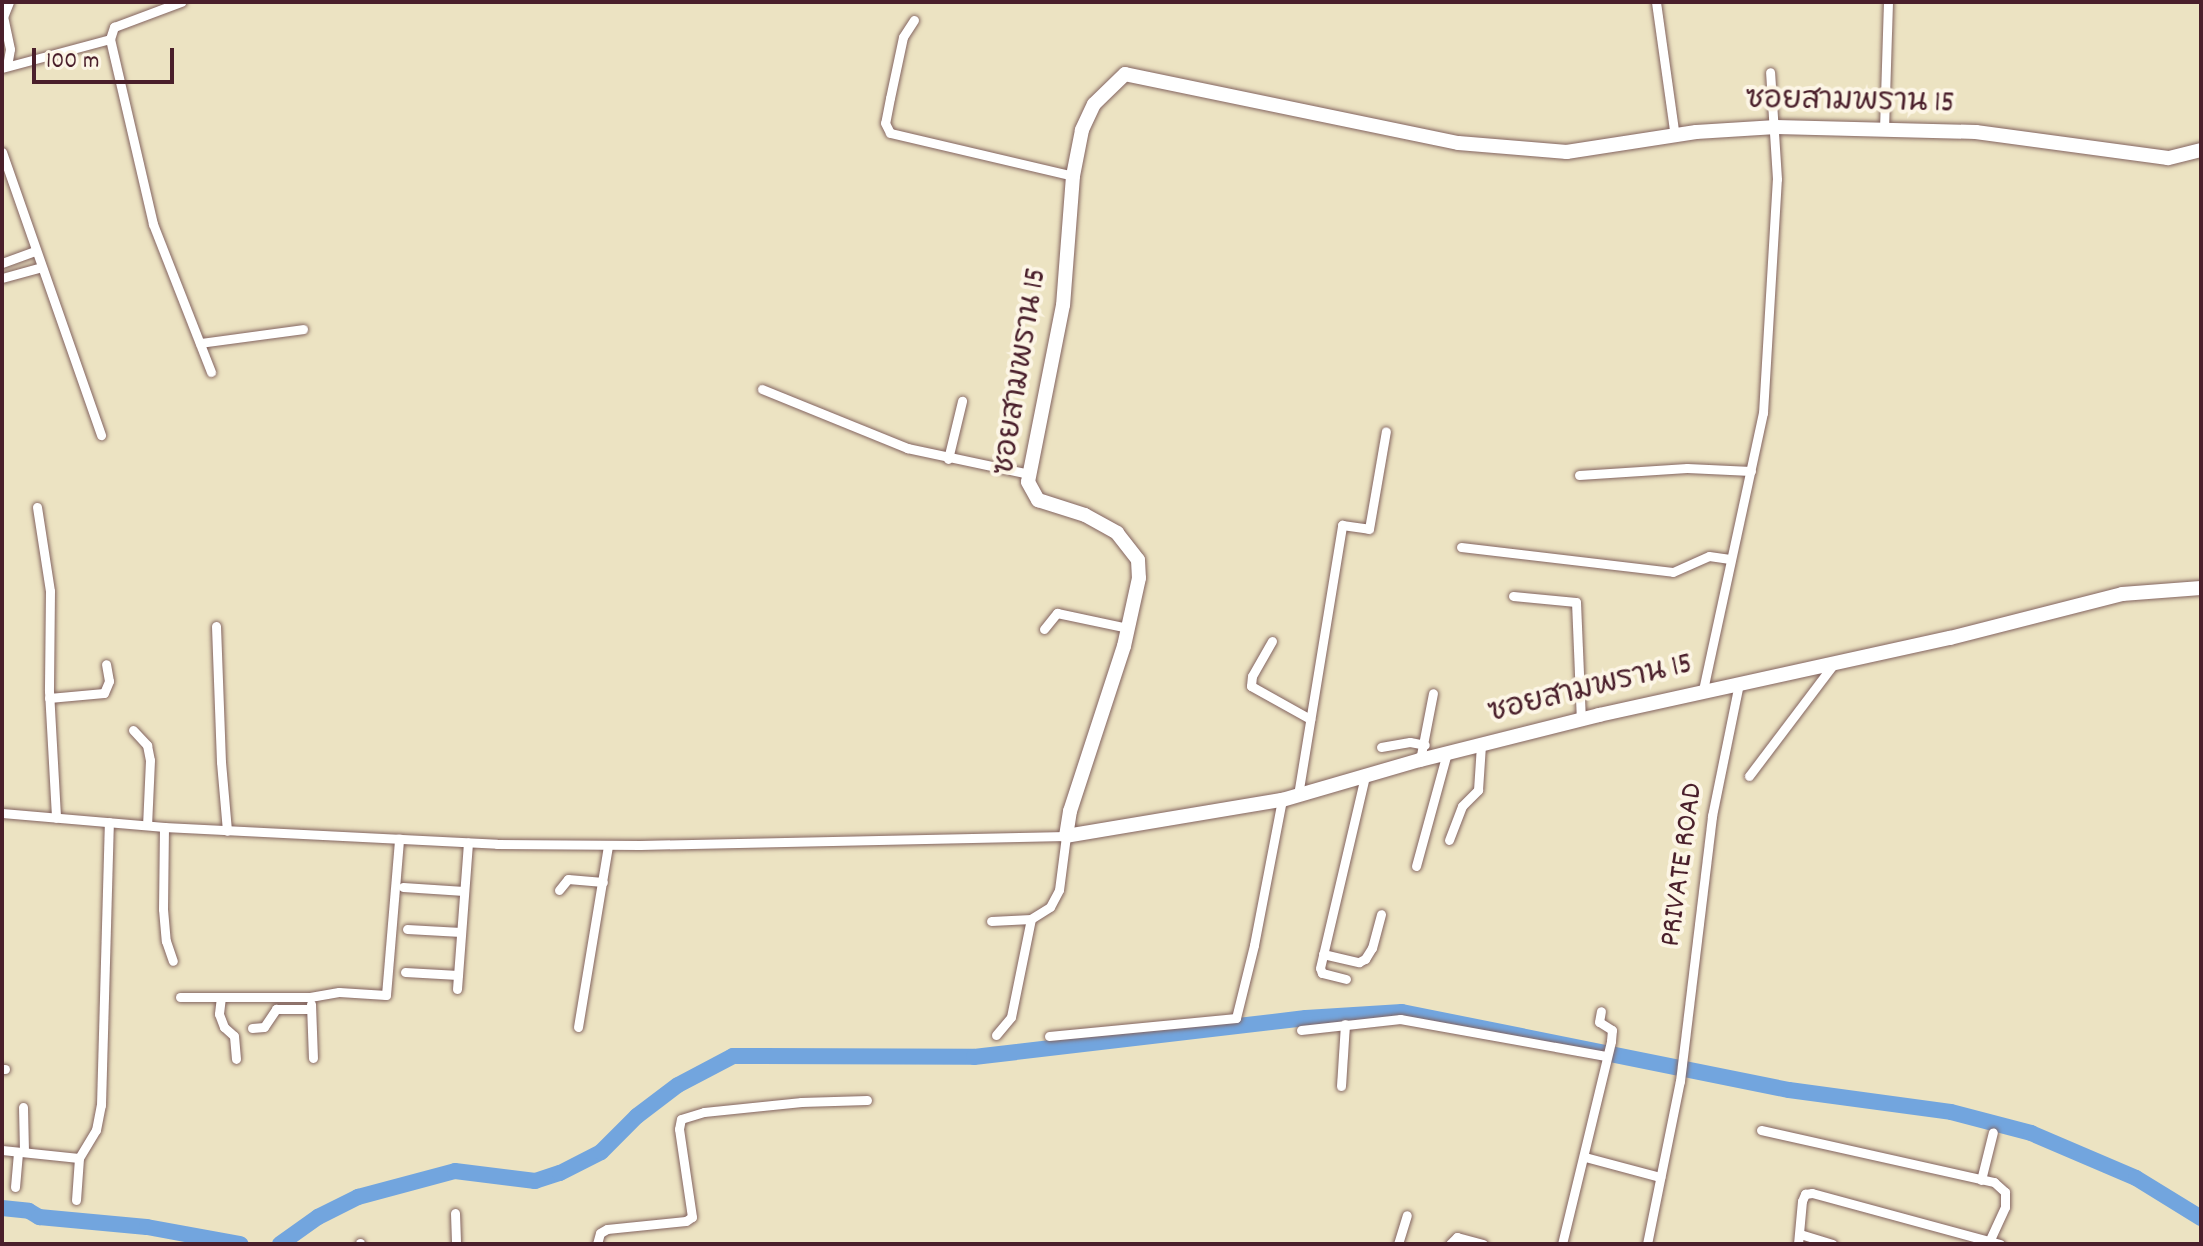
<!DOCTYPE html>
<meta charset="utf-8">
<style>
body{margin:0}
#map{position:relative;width:2203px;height:1246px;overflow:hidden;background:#ece3c2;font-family:Dekko,"Playpen Sans Thai",sans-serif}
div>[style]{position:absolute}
.river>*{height:16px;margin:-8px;padding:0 8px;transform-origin:8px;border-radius:8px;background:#72a5de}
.roads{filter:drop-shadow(0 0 2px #836460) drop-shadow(0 0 2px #836460)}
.street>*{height:9px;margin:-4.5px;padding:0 4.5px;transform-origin:4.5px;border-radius:4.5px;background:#fff}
.secondary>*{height:14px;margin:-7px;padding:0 7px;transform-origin:7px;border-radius:7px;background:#fff}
span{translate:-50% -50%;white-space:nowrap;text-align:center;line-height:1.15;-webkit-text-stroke:8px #fcf5e5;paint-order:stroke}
.street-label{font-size:30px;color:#4a1f2b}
.frame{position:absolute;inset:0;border:4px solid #4a1f2b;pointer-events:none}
.scale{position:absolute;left:32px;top:48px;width:142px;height:36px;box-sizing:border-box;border:4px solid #4a1f2b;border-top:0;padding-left:10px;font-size:24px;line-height:28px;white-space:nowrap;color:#4a1f2b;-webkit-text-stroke:6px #fcf5e5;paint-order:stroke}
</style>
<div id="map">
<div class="river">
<div style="left:2px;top:1208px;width:27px;rotate:6deg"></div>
<div style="left:29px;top:1211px;width:12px;rotate:31deg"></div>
<div style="left:39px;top:1217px;width:108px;rotate:5.3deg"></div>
<div style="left:147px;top:1227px;width:95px;rotate:10.4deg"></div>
<div style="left:280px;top:1244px;width:47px;rotate:-35.4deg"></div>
<div style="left:318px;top:1217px;width:45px;rotate:-26.6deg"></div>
<div style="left:358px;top:1197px;width:100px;rotate:-15deg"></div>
<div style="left:455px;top:1171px;width:81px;rotate:7.1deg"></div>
<div style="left:535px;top:1181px;width:26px;rotate:-18deg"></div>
<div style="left:560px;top:1173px;width:46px;rotate:-27.1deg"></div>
<div style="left:601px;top:1152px;width:51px;rotate:-45deg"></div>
<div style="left:637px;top:1116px;width:51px;rotate:-37.1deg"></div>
<div style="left:678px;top:1085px;width:62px;rotate:-27.8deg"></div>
<div style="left:733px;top:1056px;width:241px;rotate:0.2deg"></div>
<div style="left:974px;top:1057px;width:334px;rotate:-6.7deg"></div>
<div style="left:1306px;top:1018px;width:96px;rotate:-3.6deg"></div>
<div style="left:1402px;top:1012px;width:395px;rotate:11.4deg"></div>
<div style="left:1789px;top:1090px;width:163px;rotate:7.7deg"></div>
<div style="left:1951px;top:1112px;width:83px;rotate:14.7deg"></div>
<div style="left:2031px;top:1133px;width:114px;rotate:23.2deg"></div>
<div style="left:2136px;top:1178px;width:76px;rotate:31.6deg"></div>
</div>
<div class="roads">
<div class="street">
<div style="left:1656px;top:2px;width:136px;rotate:82deg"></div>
<div style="left:914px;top:20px;width:20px;rotate:123deg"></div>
<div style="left:903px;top:37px;width:62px;rotate:102deg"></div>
<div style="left:890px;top:98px;width:25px;rotate:101deg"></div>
<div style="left:885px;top:123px;width:11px;rotate:63deg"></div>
<div style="left:890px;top:133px;width:188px;rotate:13.2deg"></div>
<div style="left:110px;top:39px;width:190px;rotate:76.9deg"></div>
<div style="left:153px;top:224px;width:159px;rotate:68.6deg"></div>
<div style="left:7px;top:66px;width:17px;rotate:-80deg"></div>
<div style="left:10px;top:49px;width:33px;rotate:-102deg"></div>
<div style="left:3px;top:17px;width:16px;rotate:-68deg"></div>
<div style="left:2px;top:68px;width:112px;rotate:-15deg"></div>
<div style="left:110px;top:39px;width:13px;rotate:-72deg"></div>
<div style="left:114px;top:27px;width:72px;rotate:-20.5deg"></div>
<div style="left:1884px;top:129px;width:127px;rotate:-88.2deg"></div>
<div style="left:2px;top:152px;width:300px;rotate:70.7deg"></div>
<div style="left:2px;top:263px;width:35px;rotate:-20deg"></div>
<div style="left:2px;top:278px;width:41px;rotate:-15.4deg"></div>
<div style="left:200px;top:343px;width:104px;rotate:-7.7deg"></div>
<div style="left:762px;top:389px;width:157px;rotate:22.1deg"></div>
<div style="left:907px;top:448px;width:125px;rotate:12deg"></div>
<div style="left:948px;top:459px;width:60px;rotate:-76.4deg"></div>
<div style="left:1579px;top:475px;width:108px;rotate:-3.7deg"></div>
<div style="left:1687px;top:468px;width:64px;rotate:2.7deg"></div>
<div style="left:37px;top:507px;width:85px;rotate:81.2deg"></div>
<div style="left:50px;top:591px;width:100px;rotate:90.6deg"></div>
<div style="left:49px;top:691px;width:127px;rotate:86.8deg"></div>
<div style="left:1461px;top:547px;width:213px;rotate:6.7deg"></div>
<div style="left:1673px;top:572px;width:39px;rotate:-24deg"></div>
<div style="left:1709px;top:556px;width:21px;rotate:8deg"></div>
<div style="left:1513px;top:596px;width:63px;rotate:5.4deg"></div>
<div style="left:1576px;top:602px;width:118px;rotate:87.6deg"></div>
<div style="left:216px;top:626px;width:136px;rotate:87.9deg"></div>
<div style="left:221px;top:762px;width:69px;rotate:85deg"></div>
<div style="left:1044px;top:629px;width:21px;rotate:-51deg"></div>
<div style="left:1057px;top:613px;width:73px;rotate:11.9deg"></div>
<div style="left:1272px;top:641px;width:40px;rotate:119.7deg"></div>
<div style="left:1252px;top:676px;width:10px;rotate:96deg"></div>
<div style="left:1251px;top:686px;width:68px;rotate:29.2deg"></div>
<div style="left:1703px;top:690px;width:283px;rotate:-77.8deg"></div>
<div style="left:1763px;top:413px;width:234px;rotate:-86.6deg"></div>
<div style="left:1777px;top:179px;width:107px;rotate:-93.7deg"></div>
<div style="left:49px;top:698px;width:55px;rotate:-5.2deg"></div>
<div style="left:104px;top:693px;width:13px;rotate:-67deg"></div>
<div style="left:109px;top:681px;width:17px;rotate:-100deg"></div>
<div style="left:133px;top:730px;width:21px;rotate:47deg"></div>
<div style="left:147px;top:745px;width:15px;rotate:79deg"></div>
<div style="left:150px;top:760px;width:65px;rotate:92.6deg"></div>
<div style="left:1381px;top:747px;width:29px;rotate:-10deg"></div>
<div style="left:1410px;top:742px;width:15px;rotate:11deg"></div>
<div style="left:1420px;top:760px;width:68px;rotate:-79deg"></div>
<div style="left:1749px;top:776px;width:139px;rotate:-52.9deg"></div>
<div style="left:1298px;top:795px;width:274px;rotate:-80.7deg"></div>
<div style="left:1342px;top:525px;width:27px;rotate:8deg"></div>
<div style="left:1369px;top:529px;width:99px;rotate:-80.2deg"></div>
<div style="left:2px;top:813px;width:163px;rotate:4.9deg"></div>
<div style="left:164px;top:827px;width:333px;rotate:2.9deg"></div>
<div style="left:497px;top:844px;width:143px;rotate:0.4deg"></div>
<div style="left:640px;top:845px;width:426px;rotate:-1.2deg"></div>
<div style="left:1066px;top:836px;width:54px;rotate:97.4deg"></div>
<div style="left:1059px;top:890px;width:19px;rotate:118deg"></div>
<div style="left:1050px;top:907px;width:22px;rotate:148deg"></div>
<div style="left:1031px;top:919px;width:40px;rotate:177.1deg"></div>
<div style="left:164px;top:827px;width:82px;rotate:90.7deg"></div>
<div style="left:163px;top:909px;width:32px;rotate:85deg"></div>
<div style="left:166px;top:941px;width:21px;rotate:71deg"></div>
<div style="left:1449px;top:840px;width:36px;rotate:-69deg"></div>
<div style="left:1462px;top:806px;width:23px;rotate:-45deg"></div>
<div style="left:1478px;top:790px;width:45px;rotate:-86.2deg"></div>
<div style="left:1416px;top:866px;width:117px;rotate:-74.7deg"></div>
<div style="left:403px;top:887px;width:61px;rotate:3.8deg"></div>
<div style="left:559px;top:890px;width:14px;rotate:-51deg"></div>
<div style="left:568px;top:879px;width:35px;rotate:5deg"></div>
<div style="left:407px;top:929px;width:54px;rotate:3.2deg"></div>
<div style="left:1323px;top:954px;width:37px;rotate:13deg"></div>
<div style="left:1359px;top:962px;width:7px;rotate:-27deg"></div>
<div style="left:1365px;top:959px;width:13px;rotate:-58deg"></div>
<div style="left:1372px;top:948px;width:35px;rotate:-75deg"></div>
<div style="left:405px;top:972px;width:53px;rotate:3.2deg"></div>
<div style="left:1346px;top:979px;width:25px;rotate:-166deg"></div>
<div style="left:1322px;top:973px;width:5px;rotate:-112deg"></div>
<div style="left:1320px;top:968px;width:197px;rotate:-76.8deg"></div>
<div style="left:457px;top:989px;width:147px;rotate:-85.7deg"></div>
<div style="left:180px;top:997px;width:130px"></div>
<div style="left:310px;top:997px;width:29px;rotate:-10deg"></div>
<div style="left:339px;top:992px;width:47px;rotate:3.7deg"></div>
<div style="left:386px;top:995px;width:157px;rotate:-85.2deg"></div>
<div style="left:221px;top:997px;width:17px;rotate:97deg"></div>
<div style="left:219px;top:1014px;width:14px;rotate:69deg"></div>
<div style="left:224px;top:1027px;width:13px;rotate:42deg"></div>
<div style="left:234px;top:1036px;width:23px;rotate:85deg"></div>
<div style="left:311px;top:1004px;width:54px;rotate:87.9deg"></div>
<div style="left:578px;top:1027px;width:184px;rotate:-80.6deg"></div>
<div style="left:252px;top:1028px;width:12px;rotate:-5deg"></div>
<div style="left:264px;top:1027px;width:22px;rotate:-56deg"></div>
<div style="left:276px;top:1009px;width:35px"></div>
<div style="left:1301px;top:1030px;width:100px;rotate:-6.3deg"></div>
<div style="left:1400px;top:1019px;width:209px;rotate:10.2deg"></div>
<div style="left:996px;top:1035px;width:23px;rotate:-50deg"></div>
<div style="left:1011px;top:1017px;width:100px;rotate:-78.5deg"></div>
<div style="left:1049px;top:1036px;width:188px;rotate:-5.5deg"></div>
<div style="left:1236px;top:1018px;width:75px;rotate:-76.1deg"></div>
<div style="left:1254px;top:945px;width:148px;rotate:-79.1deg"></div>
<div style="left:2px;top:1069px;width:3px"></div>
<div style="left:1341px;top:1086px;width:62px;rotate:-86.3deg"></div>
<div style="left:23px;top:1107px;width:45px;rotate:88.7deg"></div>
<div style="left:1761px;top:1130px;width:239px;rotate:12.6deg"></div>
<div style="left:1994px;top:1182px;width:15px;rotate:42deg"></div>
<div style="left:2005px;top:1192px;width:15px;rotate:90deg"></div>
<div style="left:2005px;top:1207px;width:41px;rotate:114.7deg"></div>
<div style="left:2px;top:1150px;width:77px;rotate:5.9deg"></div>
<div style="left:1585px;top:1157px;width:78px;rotate:14.9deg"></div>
<div style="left:1981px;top:1180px;width:49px;rotate:-76deg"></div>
<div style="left:15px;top:1187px;width:35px;rotate:-85deg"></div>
<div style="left:76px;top:1200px;width:42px;rotate:-85.9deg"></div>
<div style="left:79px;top:1158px;width:33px;rotate:-59deg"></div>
<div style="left:96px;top:1130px;width:25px;rotate:-79deg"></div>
<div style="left:101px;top:1105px;width:283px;rotate:-88.4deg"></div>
<div style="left:455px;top:1213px;width:31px;rotate:88deg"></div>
<div style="left:1800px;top:1234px;width:34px;rotate:17deg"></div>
<div style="left:360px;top:1243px;width:1px;rotate:90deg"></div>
<div style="left:597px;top:1244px;width:11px;rotate:-75deg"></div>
<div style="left:600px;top:1233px;width:8px;rotate:-30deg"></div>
<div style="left:607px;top:1229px;width:79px;rotate:-5.8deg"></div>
<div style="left:686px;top:1221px;width:7px;rotate:-34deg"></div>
<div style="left:692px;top:1217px;width:89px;rotate:-98.4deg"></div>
<div style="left:679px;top:1129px;width:10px;rotate:-79deg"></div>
<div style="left:681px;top:1119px;width:24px;rotate:-17deg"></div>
<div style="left:704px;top:1112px;width:98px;rotate:-5.9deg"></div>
<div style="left:801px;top:1102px;width:66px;rotate:-1.7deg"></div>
<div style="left:1398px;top:1244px;width:30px;rotate:-73deg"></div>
<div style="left:1450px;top:1244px;width:10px;rotate:-45deg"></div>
<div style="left:1457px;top:1237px;width:27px;rotate:15deg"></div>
<div style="left:1562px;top:1244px;width:209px;rotate:-76.4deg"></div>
<div style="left:1611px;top:1041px;width:11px;rotate:-85deg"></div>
<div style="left:1612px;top:1030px;width:15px;rotate:-148deg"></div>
<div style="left:1599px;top:1022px;width:11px;rotate:-80deg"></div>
<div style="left:1647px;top:1244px;width:166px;rotate:-78.6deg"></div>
<div style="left:1680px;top:1081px;width:267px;rotate:-83.1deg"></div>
<div style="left:1712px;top:816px;width:136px;rotate:-78.5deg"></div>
<div style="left:1798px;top:1244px;width:43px;rotate:-84.7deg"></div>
<div style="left:1802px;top:1201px;width:8px;rotate:-67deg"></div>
<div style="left:1805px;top:1194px;width:7px;rotate:-8deg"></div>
<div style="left:1812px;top:1193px;width:195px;rotate:15.2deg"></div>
</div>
<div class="secondary">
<div style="left:2201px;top:150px;width:34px;rotate:166deg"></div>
<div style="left:2168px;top:158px;width:194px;rotate:-172.3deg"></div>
<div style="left:1976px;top:132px;width:200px;rotate:-178.6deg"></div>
<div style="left:1776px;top:127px;width:80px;rotate:176.4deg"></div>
<div style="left:1696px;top:132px;width:131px;rotate:171.2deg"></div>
<div style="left:1567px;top:152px;width:109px;rotate:-175.3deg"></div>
<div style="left:1458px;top:143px;width:340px;rotate:-168.3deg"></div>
<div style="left:1125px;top:74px;width:43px;rotate:135.9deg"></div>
<div style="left:1094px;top:104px;width:29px;rotate:115deg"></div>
<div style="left:1082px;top:130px;width:47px;rotate:101.1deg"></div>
<div style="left:1073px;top:176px;width:129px;rotate:94.4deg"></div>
<div style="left:1063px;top:305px;width:180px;rotate:101.2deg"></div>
<div style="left:1028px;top:482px;width:21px;rotate:61deg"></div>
<div style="left:1038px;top:500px;width:49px;rotate:17.7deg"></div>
<div style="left:1085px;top:515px;width:37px;rotate:29deg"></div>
<div style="left:1117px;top:533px;width:34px;rotate:52deg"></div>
<div style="left:1138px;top:560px;width:18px;rotate:87deg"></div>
<div style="left:1139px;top:578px;width:70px;rotate:102.4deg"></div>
<div style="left:1124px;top:646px;width:174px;rotate:108.1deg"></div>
<div style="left:1070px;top:811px;width:25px;rotate:99deg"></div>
<div style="left:1066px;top:836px;width:219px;rotate:-9.5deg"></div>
<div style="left:1282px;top:800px;width:144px;rotate:-16.2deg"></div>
<div style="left:1420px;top:760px;width:185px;rotate:-14.1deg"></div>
<div style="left:1599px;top:715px;width:359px;rotate:-12.4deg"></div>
<div style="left:1950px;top:638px;width:178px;rotate:-14.3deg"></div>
<div style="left:2122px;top:594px;width:79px;rotate:-4.3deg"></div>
</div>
</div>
<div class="street-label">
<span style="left:1850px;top:104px;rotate:1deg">ซอยสามพราน 15</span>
<span style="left:1023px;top:372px;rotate:-81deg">ซอยสามพราน 15</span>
<span style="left:1591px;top:691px;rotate:-14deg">ซอยสามพราน 15</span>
<span style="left:1684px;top:865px;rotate:-82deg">PRIVATE ROAD</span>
</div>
<div class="frame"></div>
<div class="scale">100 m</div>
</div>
